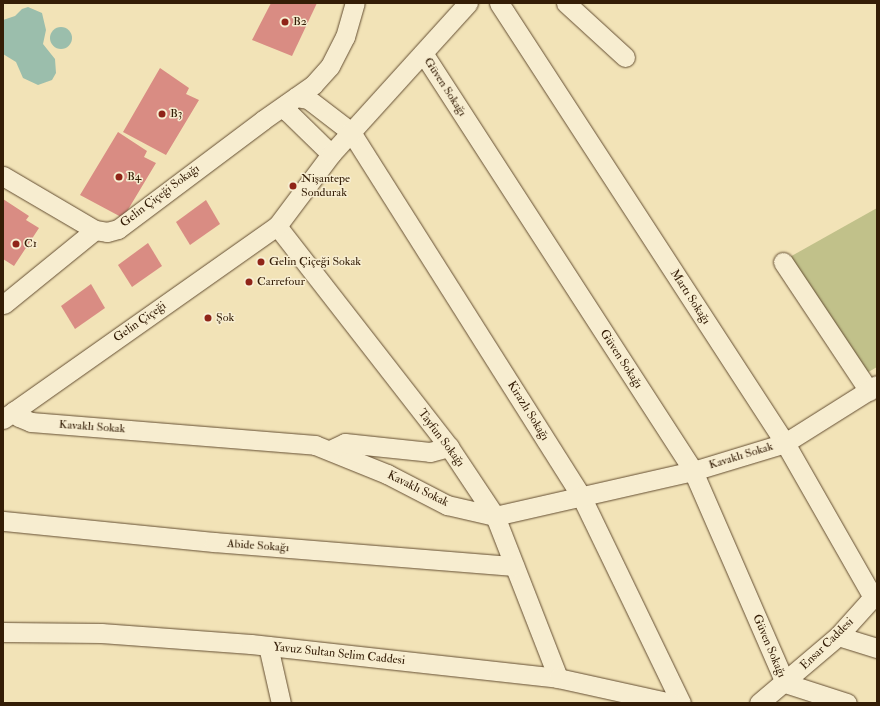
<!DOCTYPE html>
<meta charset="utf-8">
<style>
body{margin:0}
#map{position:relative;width:880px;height:706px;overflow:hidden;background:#f2e3b7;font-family:"IM FELL Double Pica",serif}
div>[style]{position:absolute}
.green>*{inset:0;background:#c1c18a}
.water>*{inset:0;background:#9bbeac}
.round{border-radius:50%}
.building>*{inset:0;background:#d98c83}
.roads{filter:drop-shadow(0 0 1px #644e32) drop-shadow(0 0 1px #644e32)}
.minor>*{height:19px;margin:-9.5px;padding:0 9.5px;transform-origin:9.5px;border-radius:9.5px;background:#f7edd0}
.dots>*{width:11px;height:11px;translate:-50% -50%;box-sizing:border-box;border:2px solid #f7edd0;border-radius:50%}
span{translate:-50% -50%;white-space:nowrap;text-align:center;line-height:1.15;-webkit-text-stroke:3px #f7edd0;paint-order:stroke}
.poi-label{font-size:12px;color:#341d06}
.left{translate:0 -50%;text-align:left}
.street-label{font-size:12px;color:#341d06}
.frame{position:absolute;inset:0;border:4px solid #341d06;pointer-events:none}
</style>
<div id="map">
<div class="green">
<div style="clip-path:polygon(877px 208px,877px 367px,865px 374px,788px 258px)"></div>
</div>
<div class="water">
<div style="clip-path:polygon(28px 7px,42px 13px,46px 30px,43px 44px,55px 59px,56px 73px,52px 80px,38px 85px,23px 78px,16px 62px,3px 54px,3px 20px,15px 16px,22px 9px)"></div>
<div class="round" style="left:50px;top:27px;width:22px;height:22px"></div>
</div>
<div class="building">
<div style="clip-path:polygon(271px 3px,317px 3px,292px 56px,252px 40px)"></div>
<div style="clip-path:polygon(160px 68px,189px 88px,186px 94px,199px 100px,166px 155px,123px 132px)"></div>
<div style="clip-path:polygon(118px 132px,147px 151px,144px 157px,156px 163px,123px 218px,80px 195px)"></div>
<div style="clip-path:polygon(3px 199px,29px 216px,26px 220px,39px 228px,14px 266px,3px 259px)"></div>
<div style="clip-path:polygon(206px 200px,220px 224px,190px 245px,176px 222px)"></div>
<div style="clip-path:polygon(148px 243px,162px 266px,132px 287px,118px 265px)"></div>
<div style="clip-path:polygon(91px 284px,105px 308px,75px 329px,61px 306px)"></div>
</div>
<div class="roads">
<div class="minor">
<div style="left:499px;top:3px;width:525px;rotate:56.98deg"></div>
<div style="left:785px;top:443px;width:177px;rotate:60.3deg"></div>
<div style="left:566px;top:3px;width:80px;rotate:42.5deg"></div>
<div style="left:423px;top:53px;width:498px;rotate:57.1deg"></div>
<div style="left:693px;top:471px;width:231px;rotate:66.5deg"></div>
<div style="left:785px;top:683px;width:65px;rotate:17.9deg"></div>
<div style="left:296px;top:97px;width:12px;rotate:9deg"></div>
<div style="left:308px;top:99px;width:54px;rotate:37.5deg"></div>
<div style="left:351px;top:132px;width:431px;rotate:57.7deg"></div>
<div style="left:581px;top:496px;width:230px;rotate:64.2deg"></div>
<div style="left:288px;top:103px;width:9px;rotate:90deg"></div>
<div style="left:288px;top:112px;width:60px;rotate:44.3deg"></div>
<div style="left:3px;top:176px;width:107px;rotate:30.4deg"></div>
<div style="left:95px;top:230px;width:12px;rotate:9deg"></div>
<div style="left:107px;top:232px;width:11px;rotate:-15deg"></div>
<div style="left:118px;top:229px;width:181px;rotate:-36.9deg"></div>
<div style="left:263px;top:120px;width:61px;rotate:-35deg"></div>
<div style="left:313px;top:85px;width:25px;rotate:-48deg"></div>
<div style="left:330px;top:66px;width:33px;rotate:-63deg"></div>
<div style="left:345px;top:37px;width:35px;rotate:-74deg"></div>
<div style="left:277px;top:226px;width:280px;rotate:52.1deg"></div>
<div style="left:449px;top:447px;width:83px;rotate:56.3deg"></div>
<div style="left:495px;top:516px;width:174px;rotate:68.7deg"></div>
<div style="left:783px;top:262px;width:155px;rotate:56.3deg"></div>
<div style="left:4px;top:304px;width:117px;rotate:-39.1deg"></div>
<div style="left:14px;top:411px;width:8px;rotate:50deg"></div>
<div style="left:19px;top:417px;width:13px;rotate:23deg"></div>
<div style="left:31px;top:422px;width:285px;rotate:4.6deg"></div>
<div style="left:315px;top:445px;width:78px;rotate:21.9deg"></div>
<div style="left:387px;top:474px;width:68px;rotate:27.3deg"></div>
<div style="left:447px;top:505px;width:49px;rotate:12.9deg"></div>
<div style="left:495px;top:516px;width:203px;rotate:-12.8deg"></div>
<div style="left:693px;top:471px;width:96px;rotate:-16.9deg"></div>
<div style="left:785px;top:443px;width:109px;rotate:-32.2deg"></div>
<div style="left:3px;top:419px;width:335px;rotate:-35.2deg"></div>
<div style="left:277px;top:226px;width:90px;rotate:-53.1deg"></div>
<div style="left:331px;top:154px;width:204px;rotate:-47.8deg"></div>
<div style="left:332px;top:449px;width:14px;rotate:-25deg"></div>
<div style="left:345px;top:443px;width:85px;rotate:6deg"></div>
<div style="left:430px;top:452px;width:20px;rotate:-15deg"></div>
<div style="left:3px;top:521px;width:212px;rotate:5.7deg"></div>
<div style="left:214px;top:542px;width:301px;rotate:4.6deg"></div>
<div style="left:3px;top:632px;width:98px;rotate:0.6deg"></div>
<div style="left:101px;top:633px;width:150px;rotate:4.2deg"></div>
<div style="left:251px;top:644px;width:309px;rotate:6.3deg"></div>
<div style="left:558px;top:678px;width:117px;rotate:12.4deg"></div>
<div style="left:838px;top:636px;width:41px;rotate:17.1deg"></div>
<div style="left:268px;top:646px;width:58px;rotate:77.2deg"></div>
<div style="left:759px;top:703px;width:104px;rotate:-40.3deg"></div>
<div style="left:838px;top:636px;width:52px;rotate:-48.1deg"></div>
</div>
</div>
<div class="dots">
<div style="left:285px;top:22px;background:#8f2418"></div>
<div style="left:162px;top:114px;background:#8f2418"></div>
<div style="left:119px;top:177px;background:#8f2418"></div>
<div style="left:293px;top:186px;background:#8f2418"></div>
<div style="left:16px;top:244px;background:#8f2418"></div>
<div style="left:261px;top:262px;background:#8f2418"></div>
<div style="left:249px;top:282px;background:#8f2418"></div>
<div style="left:208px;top:318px;background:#8f2418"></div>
</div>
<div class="poi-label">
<span class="left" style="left:293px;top:22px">B2</span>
<span class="left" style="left:170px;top:114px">B3</span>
<span class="left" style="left:127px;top:177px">B4</span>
<span class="left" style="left:301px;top:186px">Nişantepe<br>Sondurak</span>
<span class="left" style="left:24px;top:244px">C1</span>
<span class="left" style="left:269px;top:262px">Gelin Çiçeği Sokak</span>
<span class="left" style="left:257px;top:282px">Carrefour</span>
<span class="left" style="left:216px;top:318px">Şok</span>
</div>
<div class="street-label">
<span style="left:445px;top:87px;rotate:57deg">Güven Sokağı</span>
<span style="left:160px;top:196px;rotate:-37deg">Gelin Çiçeği Sokağı</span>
<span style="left:690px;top:297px;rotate:57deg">Martı Sokağı</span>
<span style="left:140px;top:322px;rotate:-35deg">Gelin Çiçeği</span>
<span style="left:621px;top:359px;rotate:57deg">Güven Sokağı</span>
<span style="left:528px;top:411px;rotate:58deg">Kirazlı Sokağı</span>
<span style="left:92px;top:427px;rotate:4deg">Kavaklı Sokak</span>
<span style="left:441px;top:438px;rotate:53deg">Tayfun Sokağı</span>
<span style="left:741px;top:456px;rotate:-17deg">Kavaklı Sokak</span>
<span style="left:418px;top:489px;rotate:26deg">Kavaklı Sokak</span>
<span style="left:258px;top:546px;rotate:4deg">Abide Sokağı</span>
<span style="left:827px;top:644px;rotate:-44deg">Ensar Caddesi</span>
<span style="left:769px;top:646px;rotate:67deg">Güven Sokağı</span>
<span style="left:339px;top:654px;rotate:6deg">Yavuz Sultan Selim Caddesi</span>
</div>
<div class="frame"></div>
</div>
